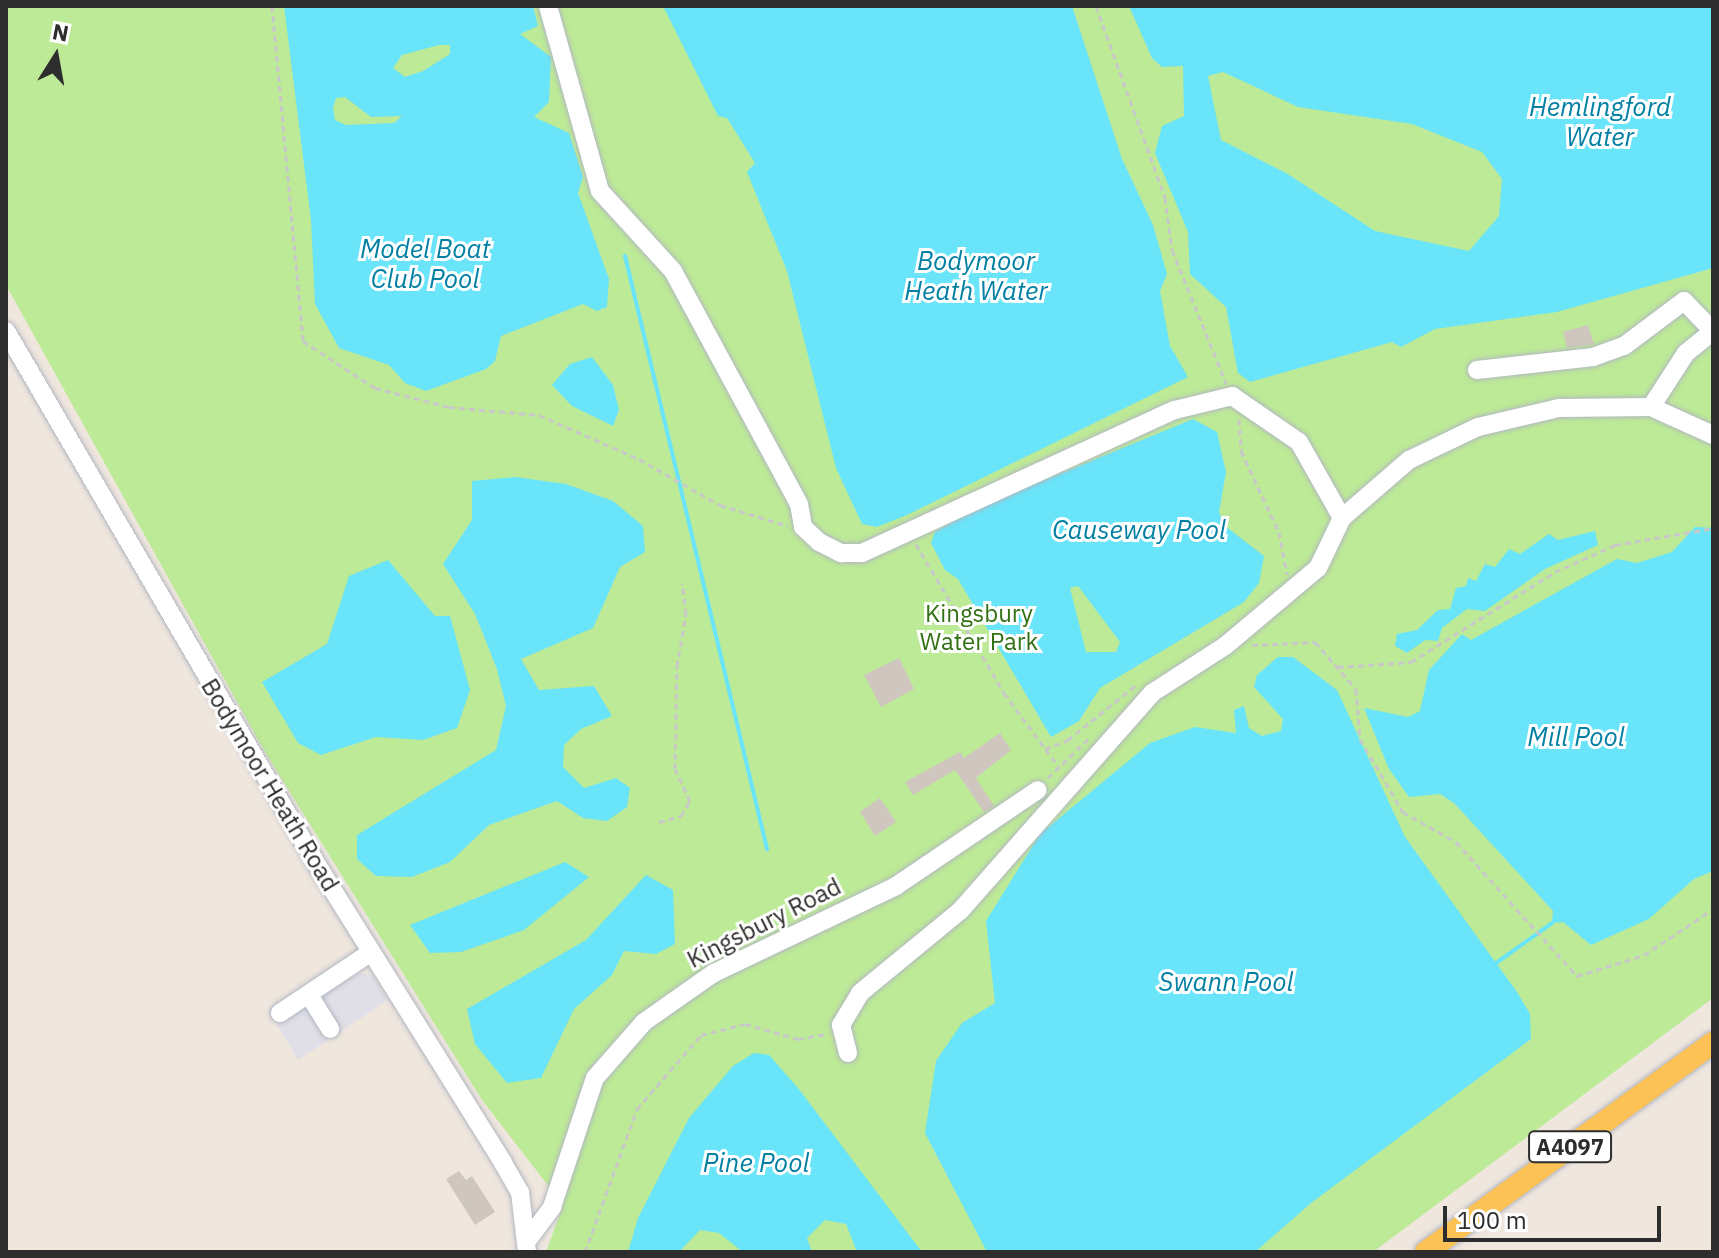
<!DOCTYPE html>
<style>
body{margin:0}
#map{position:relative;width:1719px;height:1258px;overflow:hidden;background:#efe6de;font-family:"IBM Plex Sans",sans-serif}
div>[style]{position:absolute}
.industrial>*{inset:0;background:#e0dfe7}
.green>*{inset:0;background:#bdea96}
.water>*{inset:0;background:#69e4f9}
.stream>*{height:4px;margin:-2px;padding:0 2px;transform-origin:2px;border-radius:2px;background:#69e4f9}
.building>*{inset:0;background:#cfc7bf}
.path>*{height:3px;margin-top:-1.5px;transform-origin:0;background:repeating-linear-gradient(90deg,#c8c8c8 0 6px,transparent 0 10px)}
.roads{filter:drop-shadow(0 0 2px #b2b7c1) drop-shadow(0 0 2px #b2b7c1)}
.minor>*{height:18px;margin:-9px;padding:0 9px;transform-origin:9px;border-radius:9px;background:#fff}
.major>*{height:22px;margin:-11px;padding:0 11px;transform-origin:11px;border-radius:11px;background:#fdc255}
span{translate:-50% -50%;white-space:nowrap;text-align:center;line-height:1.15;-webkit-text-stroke:6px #fff;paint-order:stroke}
.shield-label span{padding:2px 6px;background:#fff;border:2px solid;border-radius:6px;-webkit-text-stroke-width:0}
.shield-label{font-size:22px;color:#2d2d2d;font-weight:700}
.park-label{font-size:24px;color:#337214}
.street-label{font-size:24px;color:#2d2d2d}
.water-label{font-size:26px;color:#0280a4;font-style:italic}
.frame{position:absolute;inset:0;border:8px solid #2d2d2d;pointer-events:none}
.north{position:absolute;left:16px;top:16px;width:80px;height:80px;-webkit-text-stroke:6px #fff;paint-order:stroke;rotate:11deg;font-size:22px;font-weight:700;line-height:32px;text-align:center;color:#2d2d2d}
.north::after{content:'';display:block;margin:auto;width:28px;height:36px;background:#2d2d2d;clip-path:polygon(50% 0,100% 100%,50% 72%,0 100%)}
.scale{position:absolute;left:1443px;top:1206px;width:218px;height:36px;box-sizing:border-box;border:4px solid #2d2d2d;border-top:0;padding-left:10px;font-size:24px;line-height:28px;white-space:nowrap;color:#2d2d2d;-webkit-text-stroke:6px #fff;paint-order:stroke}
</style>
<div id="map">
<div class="industrial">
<div style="clip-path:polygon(329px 971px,338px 986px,359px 973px,373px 975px,388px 1000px,298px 1060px,268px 1009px)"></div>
</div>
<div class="green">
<div style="clip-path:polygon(6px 6px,1713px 6px,1713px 998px,1373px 1252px,546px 1252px,563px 1205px,482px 1100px,263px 749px,6px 285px)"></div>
</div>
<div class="water">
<div style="clip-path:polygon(evenodd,284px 6px,533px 6px,538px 26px,520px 34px,551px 57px,549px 102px,534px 117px,569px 133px,583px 177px,578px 193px,609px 279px,607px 307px,597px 311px,583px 304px,501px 336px,495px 361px,486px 369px,426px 391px,405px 383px,389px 365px,339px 348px,315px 304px,311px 220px,284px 6px,439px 45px,450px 45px,450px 54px,423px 71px,405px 77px,393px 68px,402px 55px,439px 45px,284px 6px,345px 97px,371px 117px,402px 116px,394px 123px,346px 125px,335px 120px,333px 108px,336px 98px,345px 97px)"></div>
<div style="clip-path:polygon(663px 6px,1072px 6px,1122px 159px,1153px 225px,1167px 274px,1160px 291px,1170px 346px,1188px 377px,907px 515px,877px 527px,862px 524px,836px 468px,787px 271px,747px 172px,755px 163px,727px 118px,718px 116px)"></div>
<div style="clip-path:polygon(evenodd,1129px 6px,1713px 6px,1713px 268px,1557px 312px,1435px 329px,1401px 347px,1392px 342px,1250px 382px,1238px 373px,1226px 307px,1190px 274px,1188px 232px,1155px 153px,1162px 126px,1184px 116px,1183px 66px,1162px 67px,1152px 58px,1129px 6px,1223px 72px,1298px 107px,1412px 124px,1482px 152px,1502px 179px,1499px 216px,1469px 251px,1375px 231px,1286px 173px,1221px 140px,1208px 76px,1223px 72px)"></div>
<div style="clip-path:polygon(592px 357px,613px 385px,619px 410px,613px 426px,572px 406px,552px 385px,570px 364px)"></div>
<div style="clip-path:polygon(evenodd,1193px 419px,1217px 432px,1226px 472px,1219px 512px,1225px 526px,1264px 556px,1259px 583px,1244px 602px,1100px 688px,1079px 721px,1051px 737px,958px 579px,945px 570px,931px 543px,935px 532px,977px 508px,1193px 419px,1078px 586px,1120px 642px,1116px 652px,1086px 652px,1070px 588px,1078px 586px)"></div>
<div style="clip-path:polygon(515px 477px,566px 484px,613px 501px,643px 526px,645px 552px,620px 567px,593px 628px,521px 659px,539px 690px,594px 686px,612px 716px,581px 729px,564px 745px,563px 767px,584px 788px,616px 778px,630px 788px,627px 807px,607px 821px,583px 818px,557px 801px,489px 825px,450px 862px,412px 877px,376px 876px,357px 859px,357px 835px,496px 750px,506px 706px,497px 669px,475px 614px,443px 564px,472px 520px,472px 481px)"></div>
<div style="clip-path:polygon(1695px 527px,1713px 528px,1713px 871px,1694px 879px,1649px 919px,1591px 945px,1563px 922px,1552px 923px,1553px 911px,1454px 803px,1440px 794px,1409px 797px,1389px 769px,1364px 708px,1408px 717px,1420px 711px,1429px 670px,1462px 634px,1471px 640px,1617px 559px,1637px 563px,1672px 552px)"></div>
<div style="clip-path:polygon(1595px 531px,1598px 545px,1545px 569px,1485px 611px,1467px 609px,1442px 628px,1438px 641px,1425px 640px,1407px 653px,1395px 646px,1397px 634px,1417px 630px,1438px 610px,1450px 609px,1456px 588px,1466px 586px,1468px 578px,1476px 581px,1485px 564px,1495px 567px,1509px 549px,1520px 554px,1549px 534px,1558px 540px)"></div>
<div style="clip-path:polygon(388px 560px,435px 616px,450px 616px,470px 690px,457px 728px,423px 740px,376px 737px,321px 755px,298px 743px,262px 682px,327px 644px,349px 576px)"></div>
<div style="clip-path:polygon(1278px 657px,1293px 657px,1337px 690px,1405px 837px,1517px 992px,1530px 1014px,1531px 1039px,1311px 1203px,1255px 1252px,987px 1252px,925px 1133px,936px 1061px,962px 1023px,995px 1003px,986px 921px,1040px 834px,1150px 743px,1195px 727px,1236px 733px,1234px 710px,1244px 706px,1249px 728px,1262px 736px,1281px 731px,1283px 719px,1254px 687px,1257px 675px)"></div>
<div style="clip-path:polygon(565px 862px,589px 877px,524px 930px,461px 952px,430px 953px,410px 925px)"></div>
<div style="clip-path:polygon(646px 875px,673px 890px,675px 944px,656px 954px,624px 951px,612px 975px,574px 1009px,541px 1078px,507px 1083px,475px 1044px,467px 1009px,586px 940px)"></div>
<div style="clip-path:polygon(754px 1053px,769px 1055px,798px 1088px,922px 1252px,857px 1252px,846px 1224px,825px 1220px,807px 1238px,812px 1252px,743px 1252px,719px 1233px,700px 1230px,679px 1252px,628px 1252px,638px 1218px,689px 1118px,733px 1066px)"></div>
</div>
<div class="stream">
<div style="left:625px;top:256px;width:610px;rotate:76.53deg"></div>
<div style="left:1492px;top:966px;width:74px;rotate:-35.6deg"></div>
</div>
<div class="building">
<div style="clip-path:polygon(1588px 325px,1594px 344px,1567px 348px,1563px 332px)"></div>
<div style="clip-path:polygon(899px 658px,914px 689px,881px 707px,864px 675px)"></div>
<div style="clip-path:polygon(1000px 733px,1011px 750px,976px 778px,994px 806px,984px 812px,955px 770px,913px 795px,905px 782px,960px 752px,964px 758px)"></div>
<div style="clip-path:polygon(880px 798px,896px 822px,875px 836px,860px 812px)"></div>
<div style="clip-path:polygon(459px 1171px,466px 1180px,472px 1176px,495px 1212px,475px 1225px,446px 1179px)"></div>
</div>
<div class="path">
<div style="left:272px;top:6px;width:336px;rotate:84.7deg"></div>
<div style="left:303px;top:341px;width:86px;rotate:33.1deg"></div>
<div style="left:375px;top:388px;width:76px;rotate:14.4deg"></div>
<div style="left:449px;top:407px;width:90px;rotate:5.1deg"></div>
<div style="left:539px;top:415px;width:109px;rotate:23.7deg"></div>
<div style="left:639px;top:459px;width:93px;rotate:29.6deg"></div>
<div style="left:720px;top:505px;width:71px;rotate:17.2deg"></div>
<div style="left:1096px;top:6px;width:204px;rotate:70.2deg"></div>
<div style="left:1165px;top:198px;width:52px;rotate:82.3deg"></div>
<div style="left:1172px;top:250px;width:144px;rotate:67.9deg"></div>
<div style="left:1239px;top:419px;width:32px;rotate:86deg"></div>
<div style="left:1241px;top:451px;width:89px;rotate:64.9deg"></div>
<div style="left:1279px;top:532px;width:43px;rotate:79.2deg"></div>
<div style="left:916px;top:544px;width:173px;rotate:59.4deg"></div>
<div style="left:1004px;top:693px;width:91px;rotate:53.5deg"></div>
<div style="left:1252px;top:645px;width:63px;rotate:-2.7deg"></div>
<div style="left:1315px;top:642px;width:62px;rotate:48.9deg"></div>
<div style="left:1356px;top:689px;width:50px;rotate:85.4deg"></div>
<div style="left:1360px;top:739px;width:85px;rotate:59.5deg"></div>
<div style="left:1403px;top:812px;width:61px;rotate:29.5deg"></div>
<div style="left:1456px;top:842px;width:181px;rotate:47.9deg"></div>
<div style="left:1577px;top:976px;width:70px;rotate:-17.4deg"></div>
<div style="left:1644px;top:955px;width:83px;rotate:-33.7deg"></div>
<div style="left:1338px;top:667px;width:73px;rotate:-3.9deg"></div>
<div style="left:1411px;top:662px;width:170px;rotate:-32deg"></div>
<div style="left:1555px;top:572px;width:66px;rotate:-24.2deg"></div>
<div style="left:1615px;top:545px;width:99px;rotate:-9.8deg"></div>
<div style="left:1045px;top:749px;width:25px;rotate:-21deg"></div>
<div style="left:1068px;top:740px;width:87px;rotate:-39deg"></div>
<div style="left:1048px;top:778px;width:60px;rotate:-44.3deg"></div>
<div style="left:659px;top:822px;width:23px;rotate:-15deg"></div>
<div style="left:681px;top:816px;width:17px;rotate:-59deg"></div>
<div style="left:690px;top:801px;width:35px;rotate:-115deg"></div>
<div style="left:675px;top:769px;width:103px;rotate:-88.9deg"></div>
<div style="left:677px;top:666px;width:53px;rotate:-80.2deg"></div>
<div style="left:686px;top:614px;width:31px;rotate:-97deg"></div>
<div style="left:585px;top:1252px;width:152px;rotate:-70deg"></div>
<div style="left:637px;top:1109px;width:98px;rotate:-49.1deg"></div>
<div style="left:701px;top:1035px;width:45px;rotate:-14deg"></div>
<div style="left:745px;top:1024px;width:55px;rotate:15.8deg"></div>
<div style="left:798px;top:1039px;width:29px;rotate:-10deg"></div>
</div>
<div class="roads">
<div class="minor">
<div style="left:548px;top:6px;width:192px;rotate:74.3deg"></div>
<div style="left:600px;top:191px;width:108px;rotate:47.6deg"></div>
<div style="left:673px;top:271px;width:265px;rotate:61.6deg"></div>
<div style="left:799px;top:504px;width:23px;rotate:80deg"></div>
<div style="left:803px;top:527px;width:22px;rotate:43deg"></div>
<div style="left:819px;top:542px;width:25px;rotate:27deg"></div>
<div style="left:841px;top:553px;width:21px"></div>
<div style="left:862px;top:553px;width:344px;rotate:-24.6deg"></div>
<div style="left:1175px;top:410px;width:59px;rotate:-13.8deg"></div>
<div style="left:1232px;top:396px;width:81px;rotate:34.5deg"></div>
<div style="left:1299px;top:442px;width:87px;rotate:60.5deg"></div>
<div style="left:6px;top:331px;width:622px;rotate:59.76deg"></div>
<div style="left:319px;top:868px;width:348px;rotate:58deg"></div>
<div style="left:503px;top:1163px;width:34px;rotate:60deg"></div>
<div style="left:520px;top:1192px;width:60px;rotate:83.3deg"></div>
<div style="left:1477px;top:370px;width:117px;rotate:-6.4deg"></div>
<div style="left:1593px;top:357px;width:33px;rotate:-20deg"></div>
<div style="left:1624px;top:346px;width:75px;rotate:-36.9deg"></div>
<div style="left:1684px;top:301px;width:42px;rotate:46deg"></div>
<div style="left:1651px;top:407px;width:64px;rotate:-57.1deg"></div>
<div style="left:1686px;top:353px;width:35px;rotate:-39deg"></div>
<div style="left:309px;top:995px;width:40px;rotate:58deg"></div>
<div style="left:280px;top:1013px;width:108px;rotate:-33.7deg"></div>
<div style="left:848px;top:1053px;width:29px;rotate:-104deg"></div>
<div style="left:841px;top:1025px;width:37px;rotate:-59deg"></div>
<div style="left:860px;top:993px;width:129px;rotate:-39.4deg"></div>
<div style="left:960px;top:911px;width:290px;rotate:-48.6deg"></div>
<div style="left:1152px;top:693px;width:87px;rotate:-32.8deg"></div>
<div style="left:1225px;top:646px;width:121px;rotate:-40deg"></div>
<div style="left:1318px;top:568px;width:55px;rotate:-64.4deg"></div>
<div style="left:1342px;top:518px;width:89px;rotate:-40.9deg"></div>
<div style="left:1409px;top:460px;width:76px;rotate:-25.6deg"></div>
<div style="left:1478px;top:427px;width:83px;rotate:-13.2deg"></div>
<div style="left:1559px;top:408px;width:92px;rotate:-0.6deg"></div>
<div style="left:1651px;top:407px;width:68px;rotate:24.3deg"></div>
<div style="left:529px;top:1238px;width:39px;rotate:-53deg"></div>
<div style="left:552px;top:1207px;width:136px;rotate:-71.6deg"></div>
<div style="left:595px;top:1078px;width:74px;rotate:-48.8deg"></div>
<div style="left:644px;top:1022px;width:85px;rotate:-35deg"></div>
<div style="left:714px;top:973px;width:202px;rotate:-25.5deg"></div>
<div style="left:896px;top:886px;width:171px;rotate:-34.1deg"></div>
</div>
<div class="major">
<div style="left:1426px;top:1252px;width:355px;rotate:-36.1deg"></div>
</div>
</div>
<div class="shield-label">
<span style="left:1570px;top:1147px">A4097</span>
</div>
<div class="park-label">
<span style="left:979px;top:628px">Kingsbury<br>Water Park</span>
</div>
<div class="street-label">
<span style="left:270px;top:785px;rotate:59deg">Bodymoor Heath Road</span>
<span style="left:764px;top:923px;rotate:-27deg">Kingsbury Road</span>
</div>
<div class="water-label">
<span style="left:1600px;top:122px">Hemlingford<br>Water</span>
<span style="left:425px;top:264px">Model Boat<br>Club Pool</span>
<span style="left:976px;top:276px">Bodymoor<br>Heath Water</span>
<span style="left:1139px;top:530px">Causeway Pool</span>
<span style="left:1576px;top:737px">Mill Pool</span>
<span style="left:1226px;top:982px">Swann Pool</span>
<span style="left:756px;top:1163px">Pine Pool</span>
</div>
<div class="frame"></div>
<div class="north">N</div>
<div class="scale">100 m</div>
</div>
